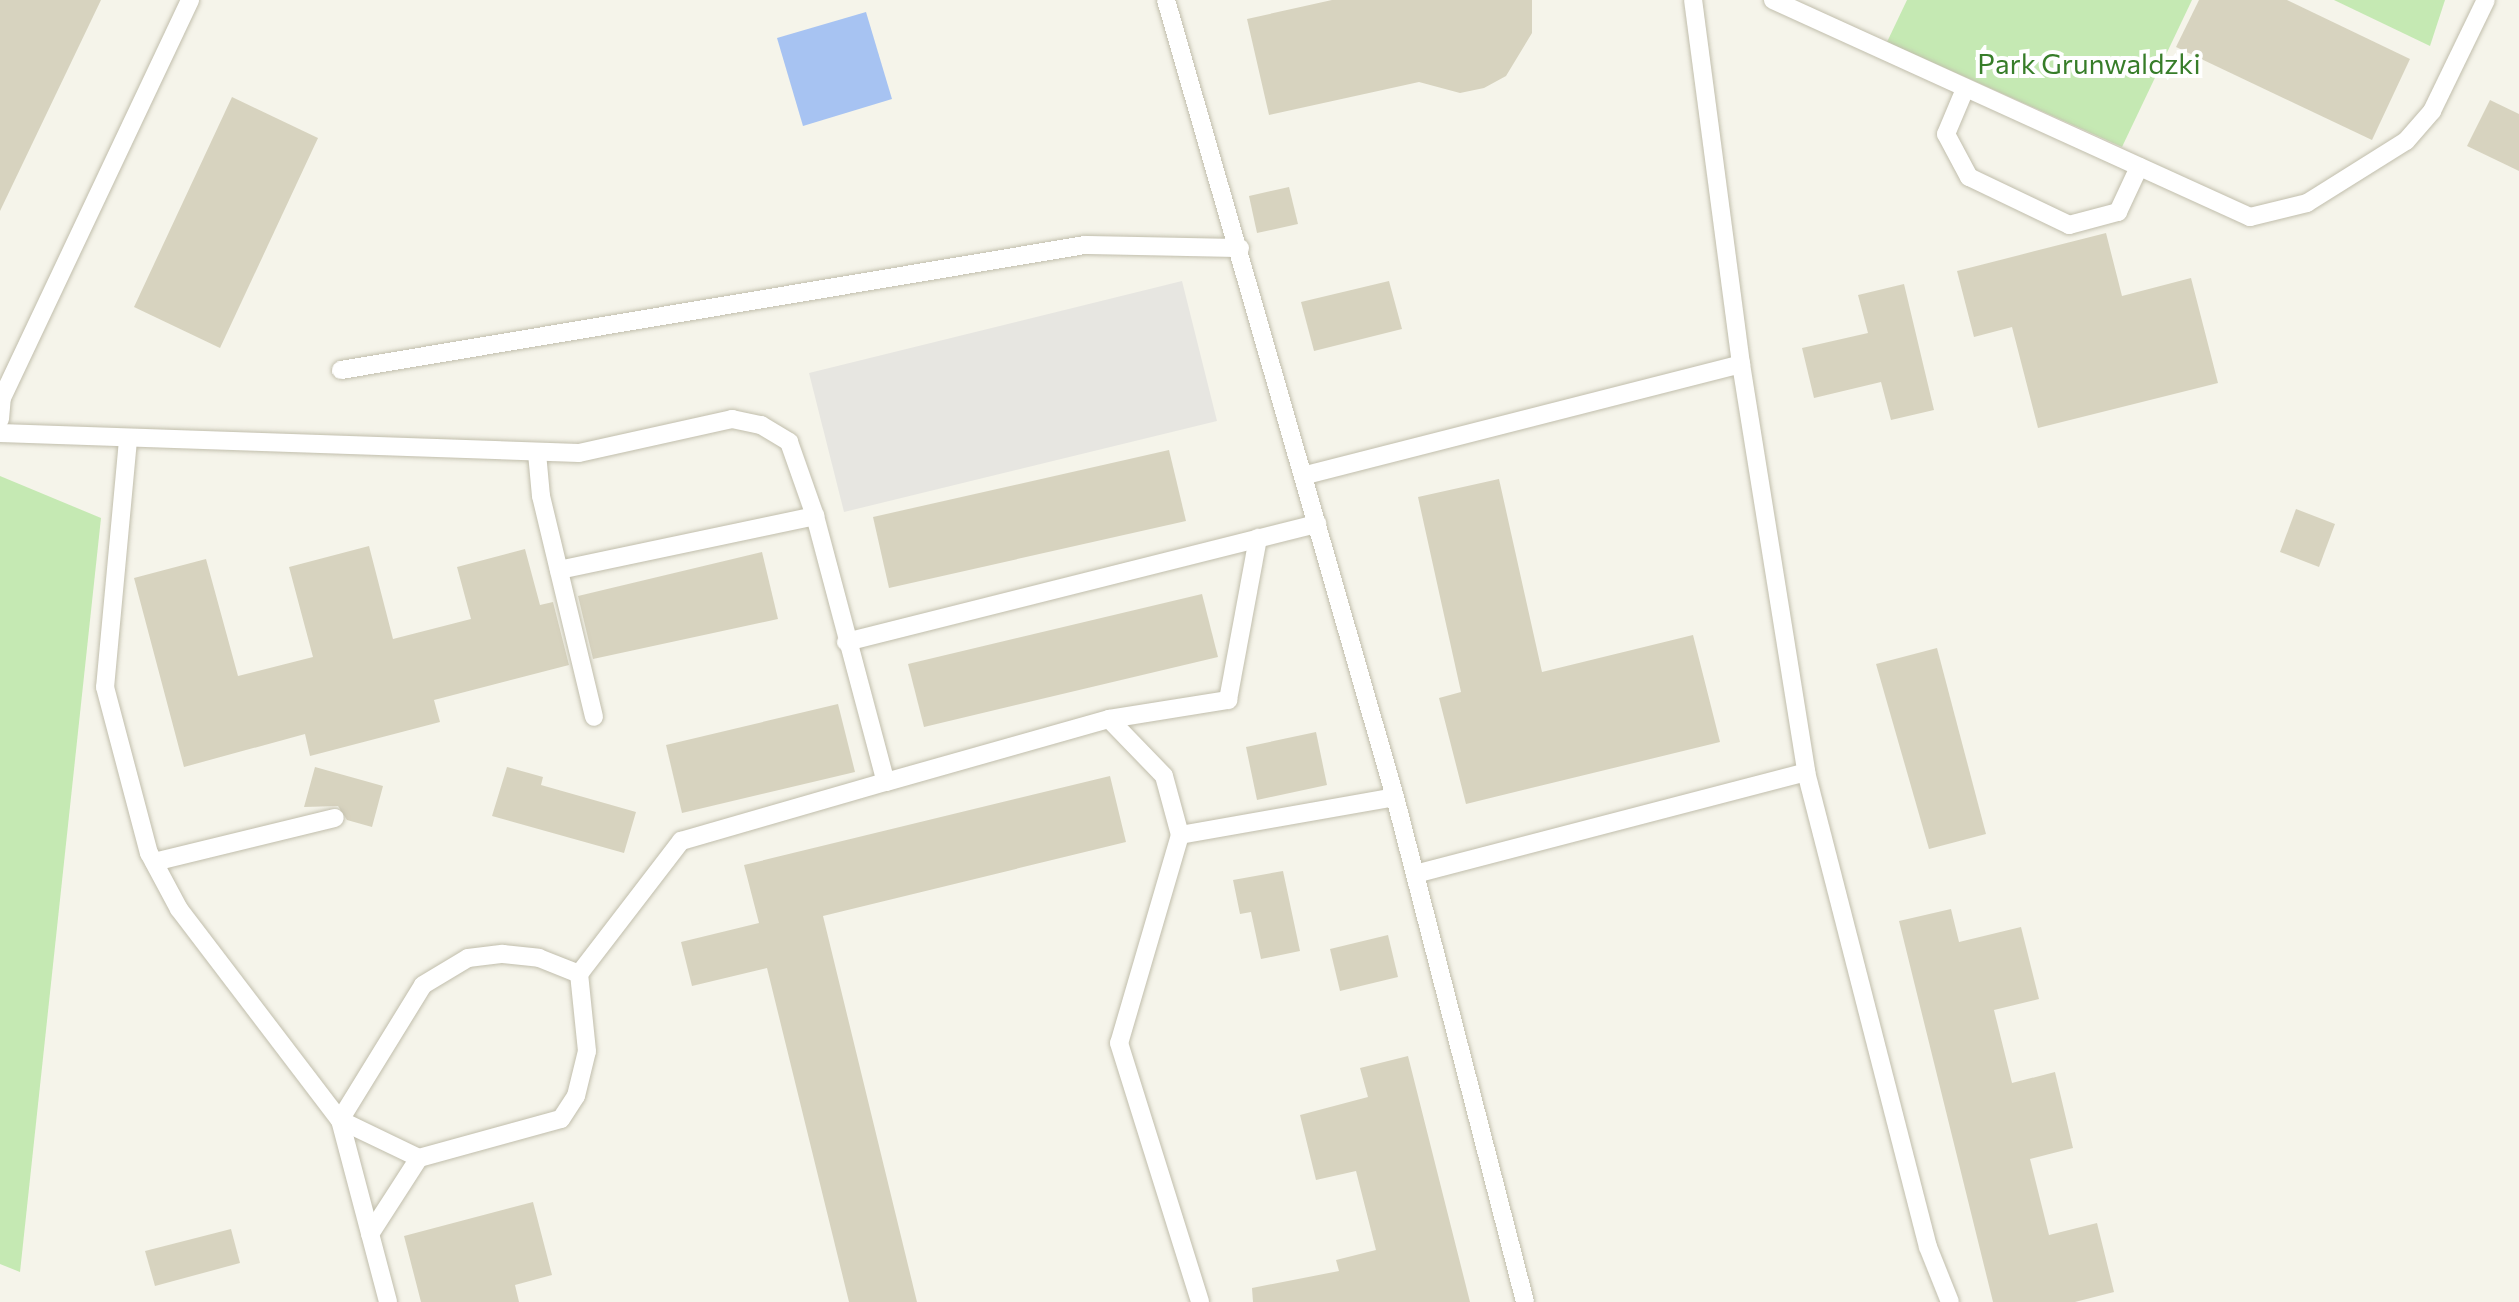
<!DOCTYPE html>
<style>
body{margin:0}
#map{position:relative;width:2519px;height:1302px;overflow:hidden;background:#f5f4ea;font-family:Commissioner,sans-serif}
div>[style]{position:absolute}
.green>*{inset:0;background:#c5e9b3}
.parking>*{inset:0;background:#e7e6e1}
.water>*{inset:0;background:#a7c3f2}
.building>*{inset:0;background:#d7d3bf}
.roads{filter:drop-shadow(0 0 2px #c1beac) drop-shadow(0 0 2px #c1beac)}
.service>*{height:18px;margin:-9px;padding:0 9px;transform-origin:9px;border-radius:9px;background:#fff}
span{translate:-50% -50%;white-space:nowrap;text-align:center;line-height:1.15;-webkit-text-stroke:8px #fff;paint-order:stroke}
.park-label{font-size:28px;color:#377d29}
</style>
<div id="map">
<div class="green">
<div style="clip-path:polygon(1907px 0,2192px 0,2122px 147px,1887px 42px)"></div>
<div style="clip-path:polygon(2334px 0,2445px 0,2430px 46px)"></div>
<div style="clip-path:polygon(0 476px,101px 518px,20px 1272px,0 1264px)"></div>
</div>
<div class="parking">
<div style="clip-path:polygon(1182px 281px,1217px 421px,844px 512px,809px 373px)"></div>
</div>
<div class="water">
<div style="clip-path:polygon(866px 12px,892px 99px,803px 126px,777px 38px)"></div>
</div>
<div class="building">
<div style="clip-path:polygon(0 0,101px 0,0 211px)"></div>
<div style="clip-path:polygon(1332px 0,1532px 0,1532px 33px,1506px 76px,1484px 88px,1460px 93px,1419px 82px,1269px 115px,1247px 19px)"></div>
<div style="clip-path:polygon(2199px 0,2287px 0,2410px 59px,2372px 140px,2176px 47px)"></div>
<div style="clip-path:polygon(232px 97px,318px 138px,220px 348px,134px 307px)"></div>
<div style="clip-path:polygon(2490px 100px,2519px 114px,2519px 171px,2467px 146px)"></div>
<div style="clip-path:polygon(1289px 187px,1298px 224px,1257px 233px,1249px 196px)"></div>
<div style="clip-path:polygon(2106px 233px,2122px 296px,2191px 278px,2218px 383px,2038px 428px,2012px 327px,1974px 337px,1957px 271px)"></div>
<div style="clip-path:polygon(1389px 281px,1402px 329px,1314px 351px,1301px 302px)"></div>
<div style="clip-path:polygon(1904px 284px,1934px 410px,1891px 420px,1881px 382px,1814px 398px,1802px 348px,1868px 333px,1858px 295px)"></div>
<div style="clip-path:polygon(1169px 450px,1186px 521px,889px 588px,873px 517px)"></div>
<div style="clip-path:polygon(1499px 479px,1542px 672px,1693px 635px,1720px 742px,1466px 804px,1439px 698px,1461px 692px,1418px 497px)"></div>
<div style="clip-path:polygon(2296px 509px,2335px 524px,2319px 567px,2280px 552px)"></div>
<div style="clip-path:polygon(369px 546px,393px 639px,471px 619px,457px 567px,525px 549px,540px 605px,553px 602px,569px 665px,434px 700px,440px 722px,310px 756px,305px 734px,184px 767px,134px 578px,206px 559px,238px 676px,313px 657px,289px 567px)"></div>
<div style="clip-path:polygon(762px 552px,778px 619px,593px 659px,578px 596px)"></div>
<div style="clip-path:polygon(1202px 594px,1218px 657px,924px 727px,908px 664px)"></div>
<div style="clip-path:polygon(1937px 648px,1986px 834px,1929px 849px,1876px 664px)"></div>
<div style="clip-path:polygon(838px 704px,855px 772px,682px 813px,666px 745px)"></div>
<div style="clip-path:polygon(1316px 732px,1327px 785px,1257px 800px,1246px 747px)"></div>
<div style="clip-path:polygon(315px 767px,383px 786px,372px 827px,347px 820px,338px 806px,304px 807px)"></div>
<div style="clip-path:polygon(507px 767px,543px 777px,541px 785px,636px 812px,624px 853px,492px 816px)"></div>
<div style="clip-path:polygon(1110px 776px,1126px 842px,823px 916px,917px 1302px,849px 1302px,767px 968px,692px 986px,681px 942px,759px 923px,744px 865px)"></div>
<div style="clip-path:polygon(1283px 871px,1300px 951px,1261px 959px,1251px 912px,1240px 914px,1233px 880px)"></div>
<div style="clip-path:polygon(1951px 909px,1959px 942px,2021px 927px,2039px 999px,1994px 1010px,2012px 1083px,2055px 1072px,2073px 1148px,2030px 1159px,2049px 1235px,2097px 1223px,2114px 1292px,2075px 1302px,1993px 1302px,1899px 921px)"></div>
<div style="clip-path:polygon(1388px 935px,1398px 977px,1340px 991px,1330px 949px)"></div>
<div style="clip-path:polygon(1408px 1056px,1470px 1302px,1253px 1302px,1252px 1288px,1339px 1271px,1336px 1260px,1376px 1250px,1356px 1171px,1316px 1180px,1300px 1115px,1368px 1097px,1360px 1068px)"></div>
<div style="clip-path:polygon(533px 1202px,552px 1275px,515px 1285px,519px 1302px,421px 1302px,404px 1236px)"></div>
<div style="clip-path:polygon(231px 1229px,240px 1263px,155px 1286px,145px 1251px)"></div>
</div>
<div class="roads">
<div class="service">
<div style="left:1166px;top:0;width:829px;rotate:73.97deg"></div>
<div style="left:1773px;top:0;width:524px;rotate:24.46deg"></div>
<div style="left:2250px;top:217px;width:59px;rotate:-13.8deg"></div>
<div style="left:2307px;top:203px;width:117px;rotate:-32.1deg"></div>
<div style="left:2406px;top:141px;width:40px;rotate:-49deg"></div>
<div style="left:2432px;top:111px;width:123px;rotate:-64.1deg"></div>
<div style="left:1965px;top:89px;width:49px;rotate:112.9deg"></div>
<div style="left:1946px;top:134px;width:49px;rotate:61.9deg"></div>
<div style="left:1969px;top:177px;width:111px;rotate:25.6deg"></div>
<div style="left:2069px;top:225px;width:51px;rotate:-14.9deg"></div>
<div style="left:2118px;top:212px;width:50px;rotate:-65deg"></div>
<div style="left:1741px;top:364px;width:413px;rotate:80.9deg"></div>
<div style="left:1806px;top:772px;width:490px;rotate:75.6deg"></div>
<div style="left:1928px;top:1247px;width:59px;rotate:68.2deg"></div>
<div style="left:341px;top:370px;width:754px;rotate:-9.54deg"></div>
<div style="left:1085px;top:245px;width:155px;rotate:1.1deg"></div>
<div style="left:0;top:419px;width:21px;rotate:-85deg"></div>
<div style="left:2px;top:398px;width:440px;rotate:-64.7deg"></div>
<div style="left:0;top:433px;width:579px;rotate:1.98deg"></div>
<div style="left:579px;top:453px;width:157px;rotate:-12.5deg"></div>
<div style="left:732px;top:419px;width:30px;rotate:12deg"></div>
<div style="left:761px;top:425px;width:33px;rotate:31deg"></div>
<div style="left:789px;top:442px;width:78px;rotate:70.6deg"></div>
<div style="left:815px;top:516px;width:275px;rotate:75.1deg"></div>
<div style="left:886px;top:782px;width:232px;rotate:-15.8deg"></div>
<div style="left:1109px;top:719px;width:79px;rotate:46deg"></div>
<div style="left:1164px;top:776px;width:61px;rotate:74.8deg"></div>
<div style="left:1180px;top:835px;width:218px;rotate:-10deg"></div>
<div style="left:1395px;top:797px;width:521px;rotate:75.56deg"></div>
<div style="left:128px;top:440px;width:248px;rotate:95.3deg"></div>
<div style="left:105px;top:687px;width:172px;rotate:75.2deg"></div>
<div style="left:149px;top:853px;width:64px;rotate:61.8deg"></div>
<div style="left:179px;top:909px;width:265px;rotate:52.7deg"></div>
<div style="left:340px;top:1120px;width:188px;rotate:75.2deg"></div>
<div style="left:537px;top:453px;width:43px;rotate:84.7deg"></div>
<div style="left:541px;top:496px;width:227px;rotate:76.5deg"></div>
<div style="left:1306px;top:475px;width:449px;rotate:-14.3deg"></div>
<div style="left:1741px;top:364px;width:367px;rotate:-97.5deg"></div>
<div style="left:559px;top:570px;width:262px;rotate:-11.9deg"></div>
<div style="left:846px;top:642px;width:486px;rotate:-14.1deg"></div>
<div style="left:1109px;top:719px;width:121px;rotate:-9.1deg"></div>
<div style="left:1228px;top:700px;width:165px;rotate:-79.5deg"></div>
<div style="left:1180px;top:835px;width:217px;rotate:106.3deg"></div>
<div style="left:1119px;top:1043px;width:271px;rotate:72.6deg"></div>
<div style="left:154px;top:862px;width:186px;rotate:-13.7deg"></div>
<div style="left:1419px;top:873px;width:400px;rotate:-14.6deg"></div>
<div style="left:419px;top:1158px;width:88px;rotate:-154.3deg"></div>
<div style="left:340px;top:1120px;width:158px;rotate:-58.4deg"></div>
<div style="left:423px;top:985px;width:52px;rotate:-31deg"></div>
<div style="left:468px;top:958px;width:35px;rotate:-7deg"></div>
<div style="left:503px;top:954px;width:36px;rotate:6deg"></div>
<div style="left:539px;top:958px;width:43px;rotate:21.8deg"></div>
<div style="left:370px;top:1234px;width:90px;rotate:-57.2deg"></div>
<div style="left:419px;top:1158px;width:147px;rotate:-15.4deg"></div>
<div style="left:561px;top:1119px;width:27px;rotate:-57deg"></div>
<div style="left:576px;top:1096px;width:46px;rotate:-76.3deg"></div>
<div style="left:587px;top:1051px;width:77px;rotate:-95.9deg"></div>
<div style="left:579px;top:974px;width:168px;rotate:-52.5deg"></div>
<div style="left:681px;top:841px;width:213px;rotate:-16.1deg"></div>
</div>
</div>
<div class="park-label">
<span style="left:2089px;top:63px">Park Grunwaldzki</span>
</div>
</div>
